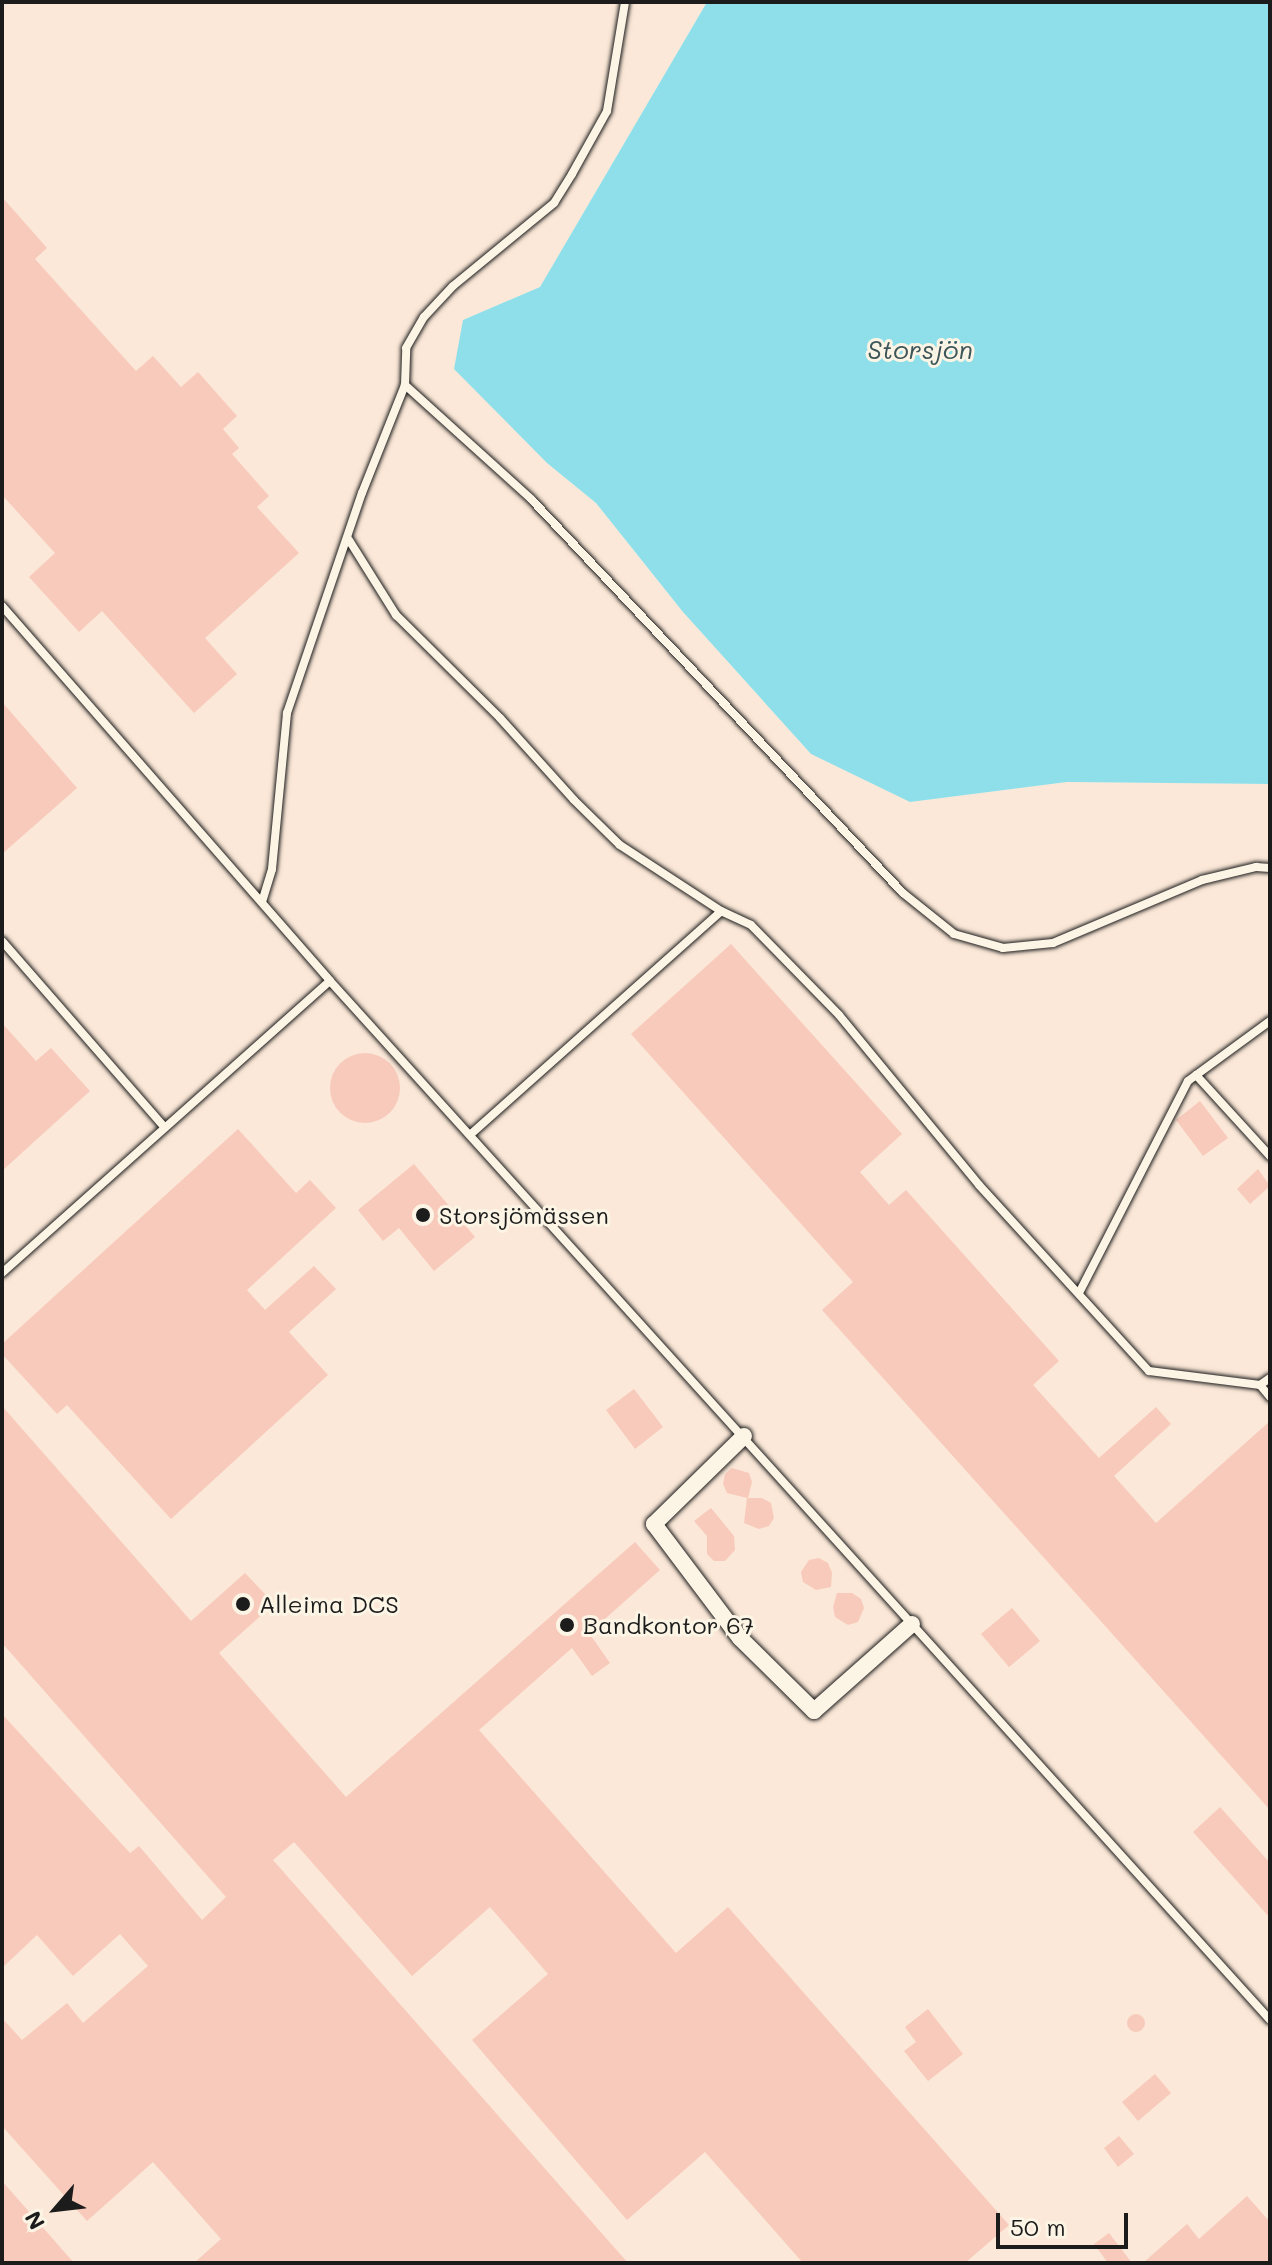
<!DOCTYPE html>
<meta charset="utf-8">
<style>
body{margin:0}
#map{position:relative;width:1272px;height:2265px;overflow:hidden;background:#fcf5e5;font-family:Mali,sans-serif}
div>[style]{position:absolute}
.built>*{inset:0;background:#fbe8d8}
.water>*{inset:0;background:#8fdfeb}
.building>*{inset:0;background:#f8cabb}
.round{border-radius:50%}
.roads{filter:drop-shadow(0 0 2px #1c1c1c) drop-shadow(0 0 2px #1c1c1c)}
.lane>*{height:8px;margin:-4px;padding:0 4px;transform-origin:4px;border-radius:4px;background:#fcf5e5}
.street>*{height:16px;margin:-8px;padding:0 8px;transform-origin:8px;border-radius:8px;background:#fcf5e5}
.dots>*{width:22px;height:22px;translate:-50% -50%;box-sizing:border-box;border:4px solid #fcf5e5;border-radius:50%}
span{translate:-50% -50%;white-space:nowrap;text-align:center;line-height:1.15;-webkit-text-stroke:6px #fcf5e5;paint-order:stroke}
.poi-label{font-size:24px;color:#1c1c1c}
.left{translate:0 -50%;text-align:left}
.water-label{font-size:26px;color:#3e565a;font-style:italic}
.frame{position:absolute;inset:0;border:4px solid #1c1c1c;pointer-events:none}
.north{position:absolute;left:16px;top:2169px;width:80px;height:80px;-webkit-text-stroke:6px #fcf5e5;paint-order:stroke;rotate:242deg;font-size:22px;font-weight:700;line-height:32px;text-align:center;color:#1c1c1c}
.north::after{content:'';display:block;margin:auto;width:28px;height:36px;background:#1c1c1c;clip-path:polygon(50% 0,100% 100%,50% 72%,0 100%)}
.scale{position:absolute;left:996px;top:2213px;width:132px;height:36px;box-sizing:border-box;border:4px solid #1c1c1c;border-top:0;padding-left:10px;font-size:24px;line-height:28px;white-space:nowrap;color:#1c1c1c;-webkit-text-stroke:6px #fcf5e5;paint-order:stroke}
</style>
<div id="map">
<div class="built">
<div style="clip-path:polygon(2px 2px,707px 2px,540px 287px,463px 320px,547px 463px,596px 503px,683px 612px,811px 754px,910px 802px,1067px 782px,1270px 784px,1270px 2263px,2px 2263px)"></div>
</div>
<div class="water">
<div style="clip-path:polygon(707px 2px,1270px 2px,1270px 784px,1067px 782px,910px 802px,811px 754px,683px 612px,596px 503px,547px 463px,454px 369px,463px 320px,540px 287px)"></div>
</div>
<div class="building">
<div style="clip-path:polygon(2px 197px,47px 248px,35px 259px,136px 371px,153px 356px,181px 387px,198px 372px,237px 416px,223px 429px,239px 448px,232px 454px,269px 496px,257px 507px,299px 553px,205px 638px,237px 674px,194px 713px,102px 611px,79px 632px,29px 577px,55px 553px,2px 495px)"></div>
<div style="clip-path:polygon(2px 702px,77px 788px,2px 854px)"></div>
<div style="clip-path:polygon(731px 944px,902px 1134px,860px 1172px,889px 1205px,906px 1190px,1059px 1361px,1033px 1385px,1099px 1458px,1156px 1407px,1171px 1424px,1114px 1476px,1156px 1523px,1270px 1421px,1270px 1810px,822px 1310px,853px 1282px,631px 1034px)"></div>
<div style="clip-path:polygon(2px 1023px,36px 1061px,51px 1048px,90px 1091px,2px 1171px)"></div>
<div class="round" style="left:330px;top:1053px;width:70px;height:70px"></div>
<div style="clip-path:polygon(1200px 1101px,1228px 1138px,1203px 1156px,1176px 1120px)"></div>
<div style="clip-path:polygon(238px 1129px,296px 1193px,310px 1180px,336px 1208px,247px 1290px,265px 1310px,314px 1266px,336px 1289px,289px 1332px,328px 1375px,171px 1519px,67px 1405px,57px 1414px,2px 1354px,2px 1344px)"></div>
<div style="clip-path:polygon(414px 1164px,475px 1237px,434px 1271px,399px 1228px,383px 1241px,358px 1210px)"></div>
<div style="clip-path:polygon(1258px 1169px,1270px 1186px,1250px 1204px,1237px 1189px)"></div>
<div style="clip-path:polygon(634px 1389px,663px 1427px,635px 1449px,606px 1410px)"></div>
<div style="clip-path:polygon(2px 1406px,191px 1621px,245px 1573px,264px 1593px,274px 1604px,219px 1653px,346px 1797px,635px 1542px,660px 1570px,589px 1633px,610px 1663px,592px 1676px,572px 1648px,479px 1730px,676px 1953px,728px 1907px,1009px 2225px,965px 2263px,803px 2263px,705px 2152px,627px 2220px,472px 2040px,548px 1974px,490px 1907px,412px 1976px,294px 1842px,273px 1860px,628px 2263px,194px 2263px,221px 2239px,153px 2162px,87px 2221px,2px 2126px,2px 2018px,22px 2040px,67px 2003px,83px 2023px,148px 1966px,120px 1934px,73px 1976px,37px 1935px,2px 1968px,2px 1714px,130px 1853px,139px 1846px,202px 1920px,226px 1897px,2px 1643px)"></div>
<div style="clip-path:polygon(732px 1468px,749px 1473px,752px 1482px,748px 1498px,762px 1498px,771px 1503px,774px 1518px,769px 1526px,759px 1529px,744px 1523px,747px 1498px,727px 1493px,723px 1484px,725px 1474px)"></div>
<div style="clip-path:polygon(711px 1508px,734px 1536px,735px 1550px,725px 1561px,714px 1561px,707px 1554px,707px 1536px,694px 1521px)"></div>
<div style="clip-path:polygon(819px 1558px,828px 1563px,832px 1573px,831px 1587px,816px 1590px,803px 1582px,801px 1572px,809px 1560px)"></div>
<div style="clip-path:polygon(837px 1593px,852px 1593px,861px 1599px,864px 1608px,858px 1622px,848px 1625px,835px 1617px,833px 1607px)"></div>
<div style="clip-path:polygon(1012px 1608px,1040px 1641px,1009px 1667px,981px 1634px)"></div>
<div style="clip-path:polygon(1220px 1807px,1270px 1863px,1270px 1918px,1193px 1832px)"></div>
<div style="clip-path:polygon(928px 2009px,963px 2054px,928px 2081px,904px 2051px,916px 2042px,905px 2027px)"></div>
<div class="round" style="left:1127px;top:2014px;width:18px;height:18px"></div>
<div style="clip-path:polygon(1155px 2074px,1171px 2093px,1138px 2121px,1122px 2102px)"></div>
<div style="clip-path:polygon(1119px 2136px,1134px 2154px,1118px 2167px,1104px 2148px)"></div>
<div style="clip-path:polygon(2px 2181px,74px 2263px,2px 2263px)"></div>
<div style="clip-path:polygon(1247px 2196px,1270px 2222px,1270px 2263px,1143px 2263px,1187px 2224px,1199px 2239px)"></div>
<div style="clip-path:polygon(1109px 2233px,1132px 2263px,1108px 2263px,1094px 2244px)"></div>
</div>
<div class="roads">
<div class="lane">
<div style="left:405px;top:385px;width:170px;rotate:42.1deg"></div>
<div style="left:531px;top:499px;width:542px;rotate:46.65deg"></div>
<div style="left:903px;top:893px;width:65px;rotate:38.8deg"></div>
<div style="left:954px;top:934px;width:51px;rotate:15.9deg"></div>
<div style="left:1003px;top:948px;width:50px;rotate:-5.7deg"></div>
<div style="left:1053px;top:943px;width:162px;rotate:-22.9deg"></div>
<div style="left:1202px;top:880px;width:56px;rotate:-13.5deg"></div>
<div style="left:1256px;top:867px;width:14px;rotate:4deg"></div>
<div style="left:349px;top:540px;width:89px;rotate:57.9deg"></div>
<div style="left:396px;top:615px;width:146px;rotate:44.7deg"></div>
<div style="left:500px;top:718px;width:110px;rotate:47.9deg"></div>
<div style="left:574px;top:800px;width:64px;rotate:44.4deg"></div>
<div style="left:620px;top:845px;width:121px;rotate:33.2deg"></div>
<div style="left:2px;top:606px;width:498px;rotate:48.8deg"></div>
<div style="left:330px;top:981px;width:1401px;rotate:47.86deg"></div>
<div style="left:262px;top:902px;width:34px;rotate:-73deg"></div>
<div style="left:272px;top:869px;width:157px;rotate:-84.5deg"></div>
<div style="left:287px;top:713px;width:232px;rotate:-71.2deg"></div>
<div style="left:362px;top:493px;width:116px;rotate:-68.3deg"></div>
<div style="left:405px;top:385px;width:37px;rotate:-88deg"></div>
<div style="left:406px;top:348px;width:36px;rotate:-60deg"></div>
<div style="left:424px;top:317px;width:42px;rotate:-46.9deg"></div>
<div style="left:453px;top:286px;width:131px;rotate:-39.4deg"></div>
<div style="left:554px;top:203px;width:34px;rotate:-58deg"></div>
<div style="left:572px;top:174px;width:72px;rotate:-60.9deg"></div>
<div style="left:607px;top:111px;width:110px;rotate:-80.6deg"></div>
<div style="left:2px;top:941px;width:247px;rotate:48.9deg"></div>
<div style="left:1196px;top:1075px;width:110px;rotate:47.6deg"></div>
<div style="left:471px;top:1134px;width:335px;rotate:-41.7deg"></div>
<div style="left:721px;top:911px;width:33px;rotate:25deg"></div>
<div style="left:751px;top:925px;width:126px;rotate:45.6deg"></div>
<div style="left:839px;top:1015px;width:220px;rotate:50.5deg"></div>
<div style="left:979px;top:1185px;width:252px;rotate:47.6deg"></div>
<div style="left:1149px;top:1371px;width:112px;rotate:7.2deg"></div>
<div style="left:1260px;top:1385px;width:16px;rotate:50deg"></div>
<div style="left:2px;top:1273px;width:439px;rotate:-41.7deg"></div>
<div style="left:1079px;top:1293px;width:238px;rotate:-62.8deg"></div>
<div style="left:1188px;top:1081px;width:102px;rotate:-36.2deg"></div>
<div style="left:1260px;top:1385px;width:12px;rotate:-35deg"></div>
</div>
<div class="street">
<div style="left:744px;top:1436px;width:126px;rotate:135.6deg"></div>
<div style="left:654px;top:1524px;width:143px;rotate:53deg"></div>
<div style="left:740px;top:1638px;width:104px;rotate:44.6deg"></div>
<div style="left:814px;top:1711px;width:131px;rotate:-41.6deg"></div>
</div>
</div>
<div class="dots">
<div style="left:423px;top:1215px;background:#1c1c1c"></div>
<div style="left:243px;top:1604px;background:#1c1c1c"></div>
<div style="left:567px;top:1625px;background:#1c1c1c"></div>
</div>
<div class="poi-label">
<span class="left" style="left:439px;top:1215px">Storsjömässen</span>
<span class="left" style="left:259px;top:1604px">Alleima DCS</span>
<span class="left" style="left:583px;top:1625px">Bandkontor 67</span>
</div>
<div class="water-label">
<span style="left:920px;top:350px">Storsjön</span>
</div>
<div class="frame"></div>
<div class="north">N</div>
<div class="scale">50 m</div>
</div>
